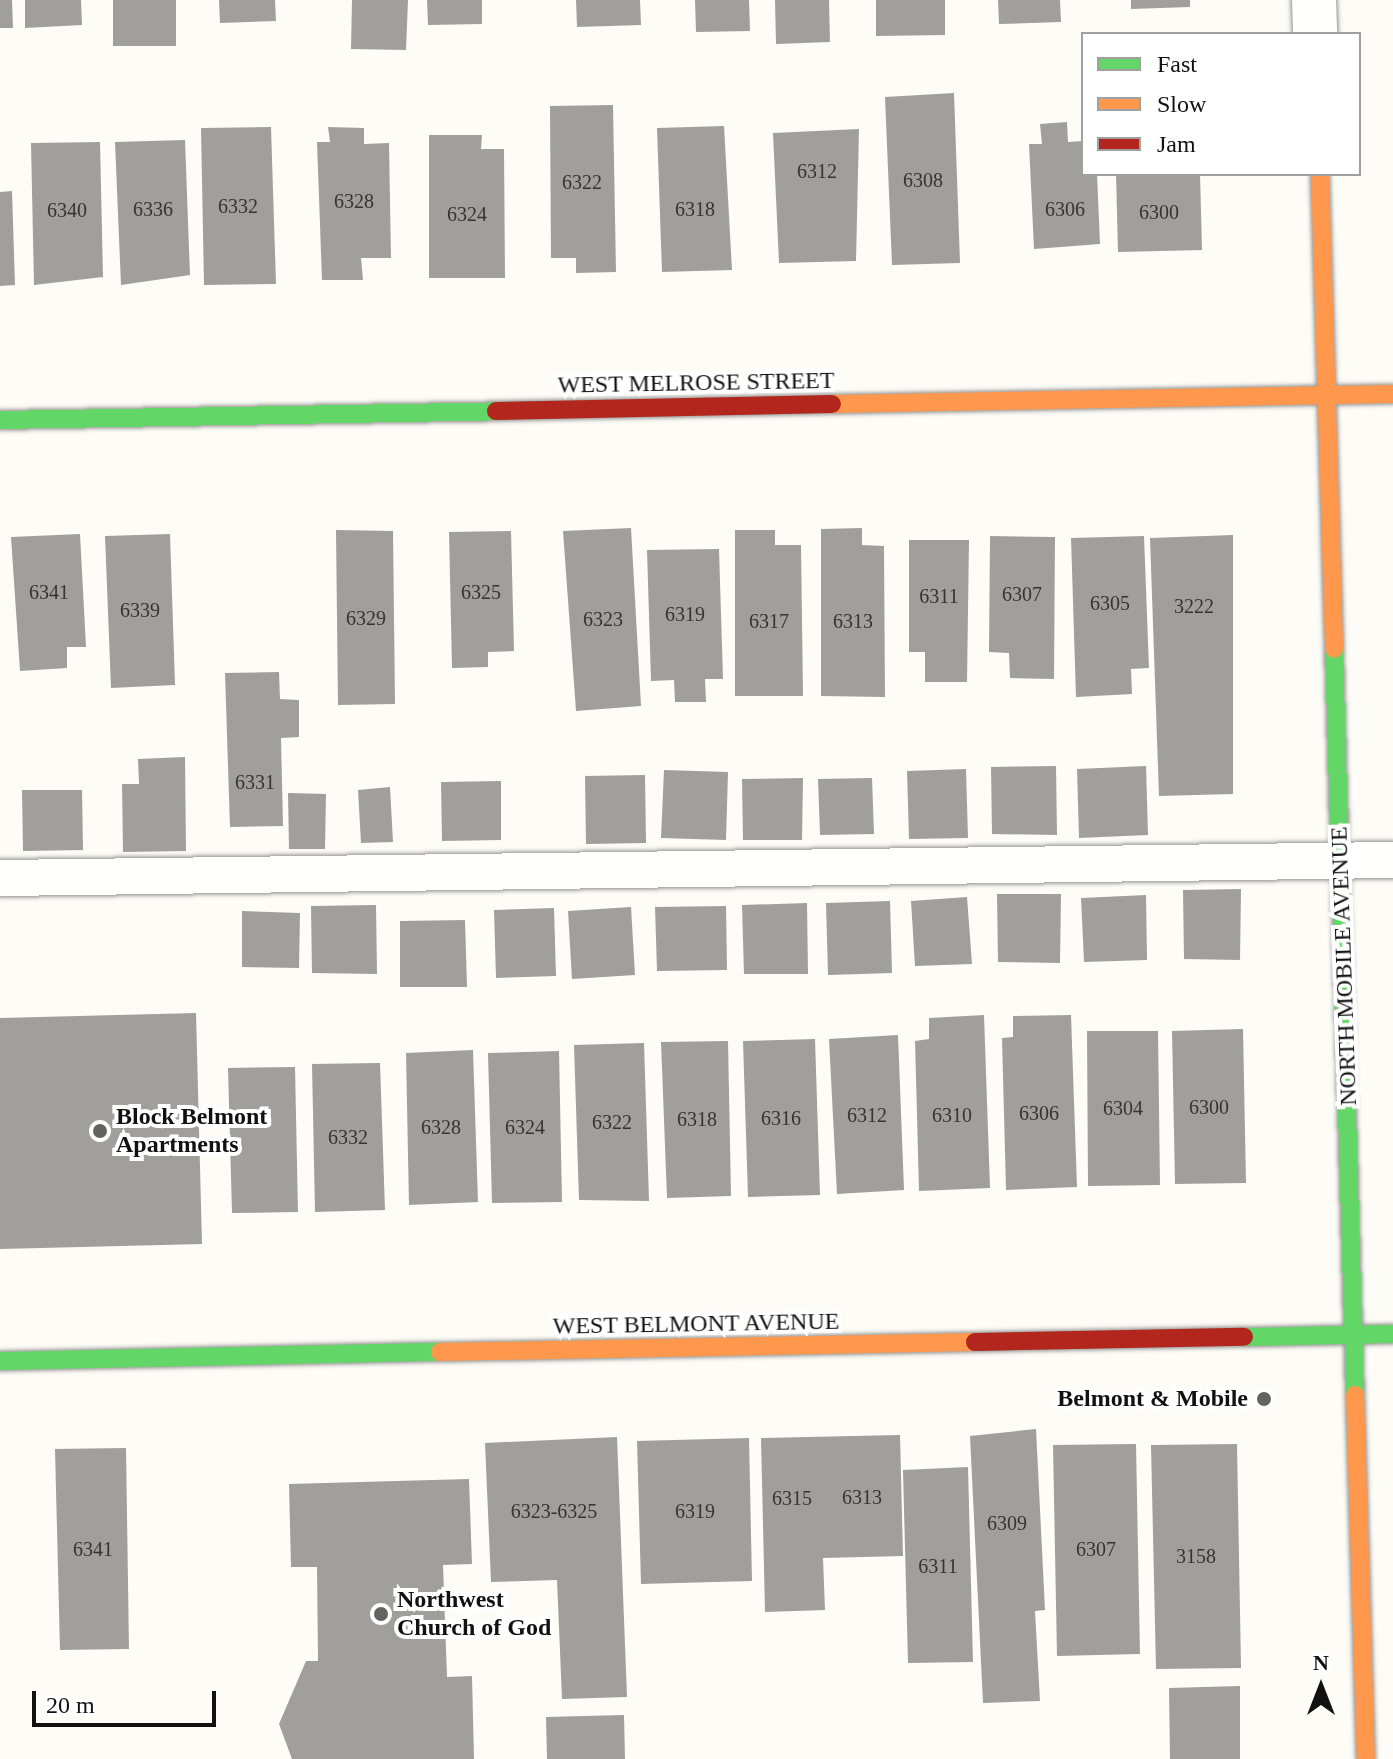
<!DOCTYPE html>
<style>
body{margin:0}
#map{position:relative;width:1393px;height:1759px;overflow:hidden;background:#fdfcf7;font-family:Georgia,serif}
div>[style]{position:absolute}
.building>*{inset:0;background:#a19f9c}
.roads{filter:drop-shadow(0 0 2px #979795) drop-shadow(0 0 2px #979795)}
.lane>*{height:36px;margin:-18px;padding:0 18px;transform-origin:18px;border-radius:18px;background:#fffffe}
.street>*{height:44px;margin:-22px;padding:0 22px;transform-origin:22px;border-radius:22px;background:#fffffe}
.fast>*{height:18px;margin:-9px;padding:0 9px;transform-origin:9px;border-radius:9px;background:#63d668}
.slow>*{height:18px;margin:-9px;padding:0 9px;transform-origin:9px;border-radius:9px;background:#ff974d}
.jam>*{height:18px;margin:-9px;padding:0 9px;transform-origin:9px;border-radius:9px;background:#b3261e}
.dots>*{width:22px;height:22px;translate:-50% -50%;box-sizing:border-box;border:4px solid #fff;border-radius:50%}
span{translate:-50% -50%;white-space:nowrap;text-align:center;line-height:1.15;-webkit-text-stroke:8px #fff;paint-order:stroke}
.number-label{font-size:20px;color:#353434}
.number-label span{-webkit-text-stroke-width:0}
.street-label{font-size:24px;color:#111}
.poi-label{font-size:24px;color:#111;font-weight:700}
.left{translate:0 -50%;text-align:left}
.right{translate:-100% -50%;text-align:right}
.legend{position:absolute;left:1081px;top:32px;width:280px;height:144px;box-sizing:border-box;background:#fff;border:2px solid #a0a0a0;margin:0;padding:10px 14px;list-style:none;font-size:24px;color:#111}
.legend li{display:flex;align-items:center;gap:16px;height:40px}
.legend b{width:40px;border:2px solid #a0a0a0}
.north{position:absolute;left:1281px;top:1647px;width:80px;height:80px;-webkit-text-stroke:6px #fff;paint-order:stroke;rotate:0deg;font-size:22px;font-weight:700;line-height:32px;text-align:center;color:#111}
.north::after{content:'';display:block;margin:auto;width:28px;height:36px;background:#111;clip-path:polygon(50% 0,100% 100%,50% 72%,0 100%)}
.scale{position:absolute;left:32px;top:1691px;width:184px;height:36px;box-sizing:border-box;border:4px solid #111;border-top:0;padding-left:10px;font-size:24px;line-height:28px;white-space:nowrap;color:#111;-webkit-text-stroke:6px #fff;paint-order:stroke}
</style>
<div id="map">
<div class="building">
<div style="clip-path:polygon(0 0,12px 0,13px 28px,0 28px)"></div>
<div style="clip-path:polygon(25px 0,81px 0,82px 25px,25px 28px)"></div>
<div style="clip-path:polygon(113px 0,176px 0,176px 46px,113px 46px)"></div>
<div style="clip-path:polygon(219px 0,275px 0,276px 21px,220px 23px)"></div>
<div style="clip-path:polygon(352px 0,408px 0,406px 50px,351px 49px)"></div>
<div style="clip-path:polygon(427px 0,482px 0,482px 24px,428px 25px)"></div>
<div style="clip-path:polygon(576px 0,640px 0,641px 25px,577px 27px)"></div>
<div style="clip-path:polygon(695px 0,749px 0,750px 31px,696px 32px)"></div>
<div style="clip-path:polygon(775px 0,829px 0,830px 42px,776px 44px)"></div>
<div style="clip-path:polygon(876px 0,945px 0,945px 35px,876px 36px)"></div>
<div style="clip-path:polygon(998px 0,1060px 0,1061px 22px,999px 24px)"></div>
<div style="clip-path:polygon(1131px 0,1190px 0,1190px 7px,1131px 9px)"></div>
<div style="clip-path:polygon(954px 93px,960px 263px,892px 265px,885px 97px)"></div>
<div style="clip-path:polygon(613px 105px,616px 272px,576px 273px,576px 258px,551px 258px,550px 106px)"></div>
<div style="clip-path:polygon(1067px 122px,1068px 142px,1083px 141px,1083px 174px,1097px 174px,1100px 244px,1034px 249px,1029px 144px,1042px 144px,1040px 124px)"></div>
<div style="clip-path:polygon(724px 126px,732px 270px,662px 272px,657px 128px)"></div>
<div style="clip-path:polygon(271px 127px,276px 284px,204px 285px,201px 128px)"></div>
<div style="clip-path:polygon(328px 127px,364px 128px,364px 144px,389px 143px,391px 258px,361px 258px,363px 280px,322px 280px,317px 142px,330px 142px)"></div>
<div style="clip-path:polygon(859px 129px,856px 261px,779px 263px,773px 133px)"></div>
<div style="clip-path:polygon(429px 135px,482px 135px,481px 149px,504px 149px,505px 278px,429px 278px)"></div>
<div style="clip-path:polygon(185px 140px,190px 275px,121px 285px,115px 142px)"></div>
<div style="clip-path:polygon(100px 142px,103px 277px,34px 285px,31px 143px)"></div>
<div style="clip-path:polygon(1116px 174px,1200px 174px,1202px 250px,1118px 252px)"></div>
<div style="clip-path:polygon(12px 191px,15px 285px,0 286px,0 192px)"></div>
<div style="clip-path:polygon(631px 528px,641px 706px,576px 711px,563px 531px)"></div>
<div style="clip-path:polygon(862px 528px,862px 545px,884px 546px,885px 697px,821px 696px,821px 529px)"></div>
<div style="clip-path:polygon(336px 530px,393px 531px,395px 704px,338px 705px)"></div>
<div style="clip-path:polygon(735px 530px,775px 530px,775px 545px,801px 545px,803px 696px,735px 696px)"></div>
<div style="clip-path:polygon(511px 531px,514px 651px,488px 652px,488px 667px,452px 668px,449px 532px)"></div>
<div style="clip-path:polygon(80px 534px,86px 647px,67px 647px,67px 668px,20px 671px,11px 537px)"></div>
<div style="clip-path:polygon(170px 534px,175px 685px,111px 688px,105px 536px)"></div>
<div style="clip-path:polygon(1233px 535px,1233px 794px,1159px 796px,1150px 538px)"></div>
<div style="clip-path:polygon(990px 536px,1055px 537px,1054px 679px,1010px 678px,1009px 653px,989px 652px)"></div>
<div style="clip-path:polygon(1144px 536px,1149px 668px,1131px 669px,1132px 694px,1076px 697px,1071px 538px)"></div>
<div style="clip-path:polygon(909px 540px,969px 540px,967px 682px,925px 682px,925px 652px,909px 652px)"></div>
<div style="clip-path:polygon(719px 549px,723px 679px,705px 679px,706px 702px,675px 702px,674px 680px,651px 681px,647px 550px)"></div>
<div style="clip-path:polygon(279px 672px,280px 699px,299px 700px,299px 737px,281px 738px,283px 826px,230px 827px,225px 673px)"></div>
<div style="clip-path:polygon(185px 757px,186px 851px,123px 852px,122px 784px,139px 784px,138px 759px)"></div>
<div style="clip-path:polygon(1056px 766px,1057px 835px,992px 834px,991px 767px)"></div>
<div style="clip-path:polygon(1146px 766px,1148px 835px,1079px 838px,1077px 769px)"></div>
<div style="clip-path:polygon(966px 769px,968px 838px,909px 839px,907px 771px)"></div>
<div style="clip-path:polygon(664px 770px,728px 772px,726px 840px,661px 838px)"></div>
<div style="clip-path:polygon(645px 775px,646px 843px,586px 844px,585px 776px)"></div>
<div style="clip-path:polygon(803px 778px,802px 840px,743px 840px,742px 779px)"></div>
<div style="clip-path:polygon(872px 778px,874px 834px,820px 835px,818px 779px)"></div>
<div style="clip-path:polygon(501px 781px,501px 840px,442px 841px,441px 782px)"></div>
<div style="clip-path:polygon(390px 787px,393px 842px,361px 843px,358px 790px)"></div>
<div style="clip-path:polygon(22px 790px,82px 790px,83px 850px,23px 851px)"></div>
<div style="clip-path:polygon(288px 793px,326px 794px,325px 849px,289px 849px)"></div>
<div style="clip-path:polygon(1241px 889px,1240px 960px,1184px 959px,1183px 890px)"></div>
<div style="clip-path:polygon(997px 894px,1061px 894px,1060px 963px,998px 962px)"></div>
<div style="clip-path:polygon(1146px 895px,1147px 960px,1084px 962px,1081px 898px)"></div>
<div style="clip-path:polygon(967px 897px,972px 964px,915px 966px,911px 901px)"></div>
<div style="clip-path:polygon(890px 901px,892px 973px,828px 975px,826px 903px)"></div>
<div style="clip-path:polygon(807px 903px,808px 974px,744px 974px,742px 905px)"></div>
<div style="clip-path:polygon(376px 905px,377px 974px,312px 973px,311px 906px)"></div>
<div style="clip-path:polygon(726px 906px,727px 970px,657px 971px,655px 907px)"></div>
<div style="clip-path:polygon(631px 907px,635px 975px,572px 979px,568px 911px)"></div>
<div style="clip-path:polygon(554px 908px,556px 976px,496px 978px,494px 910px)"></div>
<div style="clip-path:polygon(242px 911px,300px 913px,299px 968px,242px 967px)"></div>
<div style="clip-path:polygon(465px 920px,467px 987px,400px 987px,400px 921px)"></div>
<div style="clip-path:polygon(196px 1013px,202px 1244px,0 1249px,0 1018px)"></div>
<div style="clip-path:polygon(984px 1015px,990px 1188px,919px 1191px,915px 1041px,929px 1039px,929px 1018px)"></div>
<div style="clip-path:polygon(1071px 1015px,1077px 1187px,1006px 1190px,1002px 1038px,1013px 1037px,1013px 1016px)"></div>
<div style="clip-path:polygon(1243px 1029px,1246px 1183px,1175px 1184px,1172px 1031px)"></div>
<div style="clip-path:polygon(1087px 1031px,1158px 1031px,1160px 1185px,1088px 1186px)"></div>
<div style="clip-path:polygon(898px 1035px,904px 1190px,837px 1194px,829px 1039px)"></div>
<div style="clip-path:polygon(815px 1039px,820px 1195px,748px 1197px,743px 1041px)"></div>
<div style="clip-path:polygon(728px 1041px,731px 1196px,667px 1198px,661px 1042px)"></div>
<div style="clip-path:polygon(644px 1043px,649px 1201px,579px 1200px,574px 1045px)"></div>
<div style="clip-path:polygon(473px 1050px,478px 1202px,409px 1205px,406px 1053px)"></div>
<div style="clip-path:polygon(559px 1051px,562px 1202px,492px 1203px,488px 1053px)"></div>
<div style="clip-path:polygon(380px 1063px,385px 1210px,315px 1212px,312px 1064px)"></div>
<div style="clip-path:polygon(295px 1067px,298px 1212px,232px 1213px,228px 1068px)"></div>
<div style="clip-path:polygon(1036px 1429px,1045px 1610px,1035px 1611px,1040px 1701px,983px 1703px,970px 1436px)"></div>
<div style="clip-path:polygon(900px 1435px,903px 1556px,823px 1558px,825px 1610px,765px 1612px,761px 1438px)"></div>
<div style="clip-path:polygon(617px 1437px,627px 1697px,562px 1699px,557px 1580px,491px 1582px,485px 1443px)"></div>
<div style="clip-path:polygon(749px 1438px,752px 1581px,641px 1584px,637px 1441px)"></div>
<div style="clip-path:polygon(1136px 1444px,1140px 1654px,1057px 1656px,1053px 1445px)"></div>
<div style="clip-path:polygon(1237px 1444px,1241px 1668px,1156px 1669px,1151px 1445px)"></div>
<div style="clip-path:polygon(126px 1448px,129px 1649px,60px 1650px,55px 1449px)"></div>
<div style="clip-path:polygon(968px 1467px,973px 1662px,908px 1663px,903px 1470px)"></div>
<div style="clip-path:polygon(469px 1479px,472px 1564px,443px 1565px,447px 1677px,472px 1676px,474px 1759px,292px 1759px,279px 1724px,306px 1661px,318px 1661px,317px 1567px,291px 1567px,289px 1484px)"></div>
<div style="clip-path:polygon(1240px 1686px,1240px 1759px,1170px 1759px,1169px 1688px)"></div>
<div style="clip-path:polygon(624px 1715px,625px 1759px,547px 1759px,546px 1717px)"></div>
</div>
<div class="roads">
<div class="lane">
<div style="left:0;top:878px;width:1393px;rotate:-0.74deg"></div>
</div>
<div class="street">
<div style="left:1314px;top:0;width:34px;rotate:88deg"></div>
</div>
<div class="fast">
<div style="left:0;top:420px;width:496px;rotate:-1deg"></div>
<div style="left:1334px;top:649px;width:746px;rotate:88.39deg"></div>
<div style="left:1244px;top:1337px;width:149px;rotate:-1.2deg"></div>
<div style="left:0;top:1361px;width:440px;rotate:-1.2deg"></div>
</div>
<div class="slow">
<div style="left:1320px;top:174px;width:475px;rotate:88.3deg"></div>
<div style="left:832px;top:404px;width:561px;rotate:-1.02deg"></div>
<div style="left:440px;top:1352px;width:535px;rotate:-1.07deg"></div>
<div style="left:1355px;top:1395px;width:364px;rotate:88.3deg"></div>
</div>
<div class="jam">
<div style="left:496px;top:411px;width:336px;rotate:-1.2deg"></div>
<div style="left:975px;top:1342px;width:269px;rotate:-1.1deg"></div>
</div>
</div>
<div class="dots">
<div style="left:100px;top:1131px;background:#646362"></div>
<div style="left:1264px;top:1399px;background:#646362"></div>
<div style="left:381px;top:1614px;background:#646362"></div>
</div>
<div class="number-label">
<span style="left:817px;top:171px">6312</span>
<span style="left:923px;top:180px">6308</span>
<span style="left:582px;top:182px">6322</span>
<span style="left:354px;top:201px">6328</span>
<span style="left:238px;top:206px">6332</span>
<span style="left:153px;top:209px">6336</span>
<span style="left:695px;top:209px">6318</span>
<span style="left:1065px;top:209px">6306</span>
<span style="left:67px;top:210px">6340</span>
<span style="left:1159px;top:212px">6300</span>
<span style="left:467px;top:214px">6324</span>
<span style="left:49px;top:592px">6341</span>
<span style="left:481px;top:592px">6325</span>
<span style="left:1022px;top:594px">6307</span>
<span style="left:939px;top:596px">6311</span>
<span style="left:1110px;top:603px">6305</span>
<span style="left:1194px;top:606px">3222</span>
<span style="left:140px;top:610px">6339</span>
<span style="left:685px;top:614px">6319</span>
<span style="left:366px;top:618px">6329</span>
<span style="left:603px;top:619px">6323</span>
<span style="left:769px;top:621px">6317</span>
<span style="left:853px;top:621px">6313</span>
<span style="left:255px;top:782px">6331</span>
<span style="left:1209px;top:1107px">6300</span>
<span style="left:1123px;top:1108px">6304</span>
<span style="left:1039px;top:1113px">6306</span>
<span style="left:867px;top:1115px">6312</span>
<span style="left:952px;top:1115px">6310</span>
<span style="left:781px;top:1118px">6316</span>
<span style="left:697px;top:1119px">6318</span>
<span style="left:612px;top:1122px">6322</span>
<span style="left:441px;top:1127px">6328</span>
<span style="left:525px;top:1127px">6324</span>
<span style="left:348px;top:1137px">6332</span>
<span style="left:862px;top:1497px">6313</span>
<span style="left:792px;top:1498px">6315</span>
<span style="left:554px;top:1511px">6323-6325</span>
<span style="left:695px;top:1511px">6319</span>
<span style="left:1007px;top:1523px">6309</span>
<span style="left:93px;top:1549px">6341</span>
<span style="left:1096px;top:1549px">6307</span>
<span style="left:1196px;top:1556px">3158</span>
<span style="left:938px;top:1566px">6311</span>
</div>
<div class="street-label">
<span style="left:696px;top:383px;rotate:-1deg">WEST MELROSE STREET</span>
<span style="left:1344px;top:966px;rotate:-92deg">NORTH MOBILE AVENUE</span>
<span style="left:696px;top:1324px;rotate:-1deg">WEST BELMONT AVENUE</span>
</div>
<div class="poi-label">
<span class="left" style="left:116px;top:1131px">Block Belmont<br>Apartments</span>
<span class="right" style="left:1248px;top:1399px">Belmont &amp; Mobile</span>
<span class="left" style="left:397px;top:1614px">Northwest<br>Church of God</span>
</div>
<ul class="legend">
<li><b style="height:10px;background:#63d668"></b>Fast</li>
<li><b style="height:10px;background:#ff974d"></b>Slow</li>
<li><b style="height:10px;background:#b3261e"></b>Jam</li>
</ul>
<div class="north">N</div>
<div class="scale">20 m</div>
</div>
